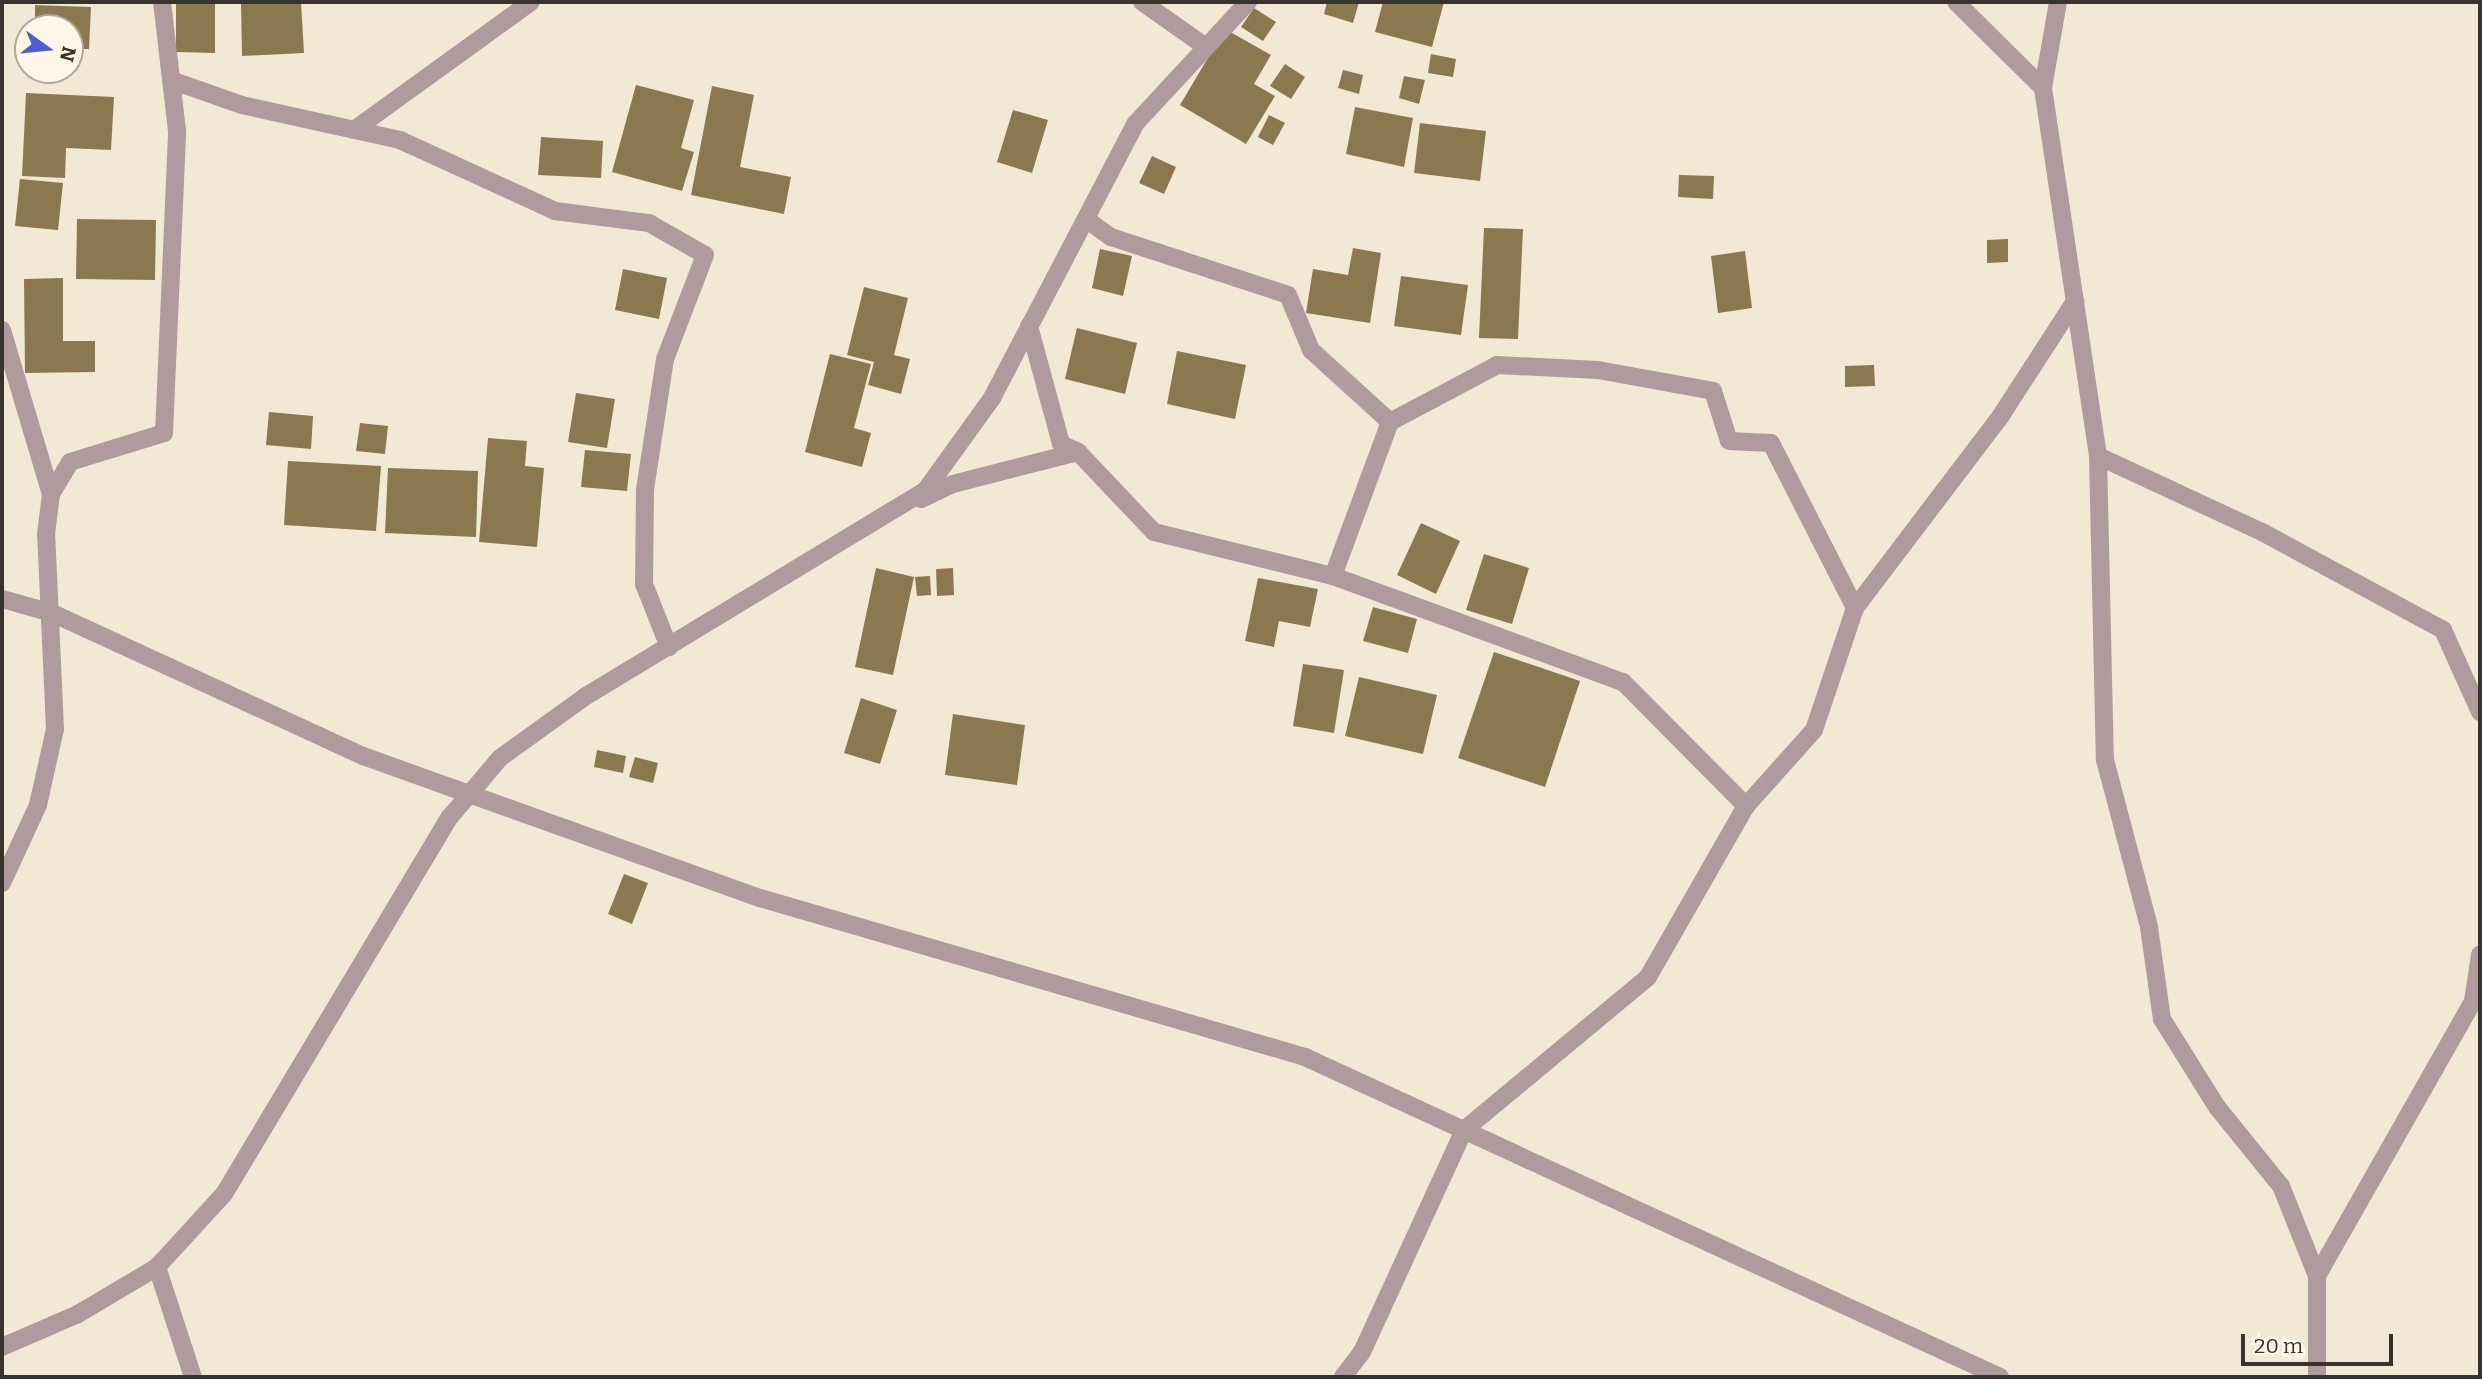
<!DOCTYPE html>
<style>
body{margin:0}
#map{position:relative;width:2482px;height:1379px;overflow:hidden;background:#f2e9d5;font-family:Bitter,serif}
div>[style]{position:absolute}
.building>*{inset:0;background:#8b7851}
.minor>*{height:18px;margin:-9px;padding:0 9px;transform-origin:9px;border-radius:9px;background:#b09a9d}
span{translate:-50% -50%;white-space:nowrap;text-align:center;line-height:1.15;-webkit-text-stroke:7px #fef6e7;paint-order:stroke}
.frame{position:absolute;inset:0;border:4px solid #38342c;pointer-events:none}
.north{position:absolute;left:14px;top:14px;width:70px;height:70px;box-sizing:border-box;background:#fef6e7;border:2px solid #afa89c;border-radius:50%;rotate:105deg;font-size:19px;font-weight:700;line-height:28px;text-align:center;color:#38342c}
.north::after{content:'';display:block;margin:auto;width:24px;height:32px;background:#505dd3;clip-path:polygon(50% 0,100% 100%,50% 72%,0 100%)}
.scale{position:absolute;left:2241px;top:1334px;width:152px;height:32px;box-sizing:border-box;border:4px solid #38342c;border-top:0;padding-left:9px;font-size:21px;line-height:24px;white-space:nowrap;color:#38342c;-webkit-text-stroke:5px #fef6e7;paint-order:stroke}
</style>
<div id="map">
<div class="building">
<div style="clip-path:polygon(241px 2px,301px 2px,304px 53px,242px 56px)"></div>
<div style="clip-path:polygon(1327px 2px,1359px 2px,1353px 23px,1324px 14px)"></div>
<div style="clip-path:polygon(1383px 2px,1444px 2px,1432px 47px,1375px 32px)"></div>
<div style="clip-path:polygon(176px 4px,215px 4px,215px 53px,176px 52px)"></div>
<div style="clip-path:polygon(35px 5px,91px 7px,89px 49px,70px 49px,70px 28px,35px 28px)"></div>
<div style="clip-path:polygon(1254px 8px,1276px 22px,1263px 41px,1241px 27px)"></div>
<div style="clip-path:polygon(1225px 29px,1271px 55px,1254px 84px,1275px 96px,1246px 144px,1180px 105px)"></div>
<div style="clip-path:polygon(1431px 54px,1456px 59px,1453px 77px,1428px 73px)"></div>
<div style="clip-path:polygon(1285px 64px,1305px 77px,1291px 99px,1270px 86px)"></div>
<div style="clip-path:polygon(1343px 70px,1363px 75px,1359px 94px,1338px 88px)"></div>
<div style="clip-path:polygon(1404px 76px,1425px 80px,1419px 104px,1399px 98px)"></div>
<div style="clip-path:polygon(636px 85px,694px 100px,681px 148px,694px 152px,682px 191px,612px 172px)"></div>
<div style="clip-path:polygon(712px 86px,754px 95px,740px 167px,791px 177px,784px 214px,691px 195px)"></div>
<div style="clip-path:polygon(26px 93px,114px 97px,111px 150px,66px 148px,65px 178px,22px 176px)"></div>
<div style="clip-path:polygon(1355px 107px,1413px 118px,1404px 167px,1346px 154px)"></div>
<div style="clip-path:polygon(1013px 110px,1048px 120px,1032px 173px,997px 162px)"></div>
<div style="clip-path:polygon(1269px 115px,1285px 123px,1273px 145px,1258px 137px)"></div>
<div style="clip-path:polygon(1420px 123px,1486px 131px,1480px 181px,1414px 173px)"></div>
<div style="clip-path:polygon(541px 137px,603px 141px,601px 178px,538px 175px)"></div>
<div style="clip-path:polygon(1152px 156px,1176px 167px,1164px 194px,1139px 183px)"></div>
<div style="clip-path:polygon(1679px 175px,1714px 176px,1713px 199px,1678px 197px)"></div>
<div style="clip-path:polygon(20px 179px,63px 183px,58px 230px,15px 226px)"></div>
<div style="clip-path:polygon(77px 219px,156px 220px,155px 280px,76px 279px)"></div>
<div style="clip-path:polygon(1484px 228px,1523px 229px,1518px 339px,1479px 338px)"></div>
<div style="clip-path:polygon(2008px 239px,2008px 262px,1987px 263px,1987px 240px)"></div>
<div style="clip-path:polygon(1353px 248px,1381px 253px,1370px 323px,1306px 313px,1313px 269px,1348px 275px)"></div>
<div style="clip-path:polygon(1100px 249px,1132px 256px,1123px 296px,1092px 288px)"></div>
<div style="clip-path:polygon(1745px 251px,1752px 308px,1718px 313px,1711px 256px)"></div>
<div style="clip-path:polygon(623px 269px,667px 278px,659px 319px,615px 310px)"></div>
<div style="clip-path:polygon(1401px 276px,1468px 285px,1461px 335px,1394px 326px)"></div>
<div style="clip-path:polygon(63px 278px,63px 341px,95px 341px,95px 372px,25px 373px,24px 279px)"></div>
<div style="clip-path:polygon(864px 287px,908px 298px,894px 355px,910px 359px,901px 394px,868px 385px,874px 362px,847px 355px)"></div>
<div style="clip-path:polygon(1077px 328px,1137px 343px,1125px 394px,1065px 379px)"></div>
<div style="clip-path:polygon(1177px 351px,1246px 365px,1235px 419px,1167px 404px)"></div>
<div style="clip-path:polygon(830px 354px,871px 364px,854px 428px,871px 433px,862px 467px,805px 452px)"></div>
<div style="clip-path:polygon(1874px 365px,1875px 386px,1845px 387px,1845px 366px)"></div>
<div style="clip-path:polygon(576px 393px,615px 399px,607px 448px,568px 442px)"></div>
<div style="clip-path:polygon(269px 412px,313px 416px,311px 449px,266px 445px)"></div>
<div style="clip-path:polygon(360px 423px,388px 426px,385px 454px,356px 451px)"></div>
<div style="clip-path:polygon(488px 438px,527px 441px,525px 466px,544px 468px,537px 547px,479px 542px)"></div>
<div style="clip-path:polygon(585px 450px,631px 454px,627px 491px,581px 487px)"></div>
<div style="clip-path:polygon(288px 461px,381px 466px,376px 531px,284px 525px)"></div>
<div style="clip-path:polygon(388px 468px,478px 471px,476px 537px,385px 533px)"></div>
<div style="clip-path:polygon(1421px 523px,1460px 541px,1436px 594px,1397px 575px)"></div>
<div style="clip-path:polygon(1484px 554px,1529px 568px,1512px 624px,1466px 610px)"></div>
<div style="clip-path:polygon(876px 568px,914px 577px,893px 675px,855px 667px)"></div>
<div style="clip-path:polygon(953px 568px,954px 595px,937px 596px,936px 569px)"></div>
<div style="clip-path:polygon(930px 576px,931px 595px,917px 596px,915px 577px)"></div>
<div style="clip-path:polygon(1258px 578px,1318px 589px,1310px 627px,1279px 621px,1274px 647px,1245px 641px)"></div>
<div style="clip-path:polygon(1373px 607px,1417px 619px,1408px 653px,1363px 641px)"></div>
<div style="clip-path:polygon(1494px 652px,1580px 681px,1545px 787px,1458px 758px)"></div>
<div style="clip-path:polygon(1303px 664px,1344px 670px,1334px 733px,1293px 726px)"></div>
<div style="clip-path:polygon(1359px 677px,1437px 695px,1423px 754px,1345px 736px)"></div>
<div style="clip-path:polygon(861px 698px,897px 710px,880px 764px,844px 753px)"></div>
<div style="clip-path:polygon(953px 714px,1025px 725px,1017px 785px,945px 775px)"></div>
<div style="clip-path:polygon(597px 750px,626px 756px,623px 773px,594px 767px)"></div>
<div style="clip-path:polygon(635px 757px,658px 763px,653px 783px,629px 777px)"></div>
<div style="clip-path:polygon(624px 874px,648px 883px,632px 924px,608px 914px)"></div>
</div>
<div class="minor">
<div style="left:1142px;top:2px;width:78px;rotate:35.1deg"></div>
<div style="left:1956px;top:2px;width:122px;rotate:44.7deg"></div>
<div style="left:2058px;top:2px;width:87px;rotate:99.9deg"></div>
<div style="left:2043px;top:88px;width:372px;rotate:81.5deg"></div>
<div style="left:2098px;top:456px;width:304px;rotate:88.7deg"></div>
<div style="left:2105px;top:760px;width:173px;rotate:75.2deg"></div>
<div style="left:2149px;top:927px;width:93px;rotate:82deg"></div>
<div style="left:2162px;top:1019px;width:104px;rotate:58deg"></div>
<div style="left:2217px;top:1107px;width:102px;rotate:51deg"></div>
<div style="left:2281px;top:1186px;width:97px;rotate:68.2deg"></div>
<div style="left:2317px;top:1276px;width:101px;rotate:90deg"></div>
<div style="left:171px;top:80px;width:75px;rotate:19.4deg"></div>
<div style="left:242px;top:105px;width:162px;rotate:12.5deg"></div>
<div style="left:400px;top:140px;width:170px;rotate:24.6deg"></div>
<div style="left:555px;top:211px;width:95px;rotate:7.3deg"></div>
<div style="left:649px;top:223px;width:64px;rotate:29.7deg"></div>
<div style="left:705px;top:255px;width:111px;rotate:111deg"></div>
<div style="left:665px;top:359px;width:133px;rotate:98.7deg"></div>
<div style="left:645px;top:490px;width:94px;rotate:90.6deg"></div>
<div style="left:644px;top:584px;width:68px;rotate:68.4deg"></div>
<div style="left:354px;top:130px;width:218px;rotate:-35.9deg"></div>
<div style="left:1086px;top:219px;width:31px;rotate:36deg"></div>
<div style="left:1111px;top:237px;width:186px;rotate:18.1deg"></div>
<div style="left:1288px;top:295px;width:60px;rotate:67.3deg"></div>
<div style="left:1311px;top:350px;width:107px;rotate:42.3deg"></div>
<div style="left:1390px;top:422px;width:121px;rotate:-28deg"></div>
<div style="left:1497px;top:365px;width:101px;rotate:2.8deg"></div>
<div style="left:1598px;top:370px;width:117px;rotate:10.3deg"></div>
<div style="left:1713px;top:391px;width:52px;rotate:72.3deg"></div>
<div style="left:1729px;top:441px;width:42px;rotate:2.7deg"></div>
<div style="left:1771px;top:443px;width:185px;rotate:63deg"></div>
<div style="left:1029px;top:326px;width:122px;rotate:74.8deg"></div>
<div style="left:1061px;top:444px;width:19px;rotate:25deg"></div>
<div style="left:1078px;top:452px;width:110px;rotate:46.5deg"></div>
<div style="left:1154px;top:532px;width:184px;rotate:13.8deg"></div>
<div style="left:1333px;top:576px;width:309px;rotate:20.1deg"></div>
<div style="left:1623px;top:682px;width:175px;rotate:45.2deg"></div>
<div style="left:2px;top:330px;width:171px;rotate:73.4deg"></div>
<div style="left:2098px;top:456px;width:181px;rotate:24.9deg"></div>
<div style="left:2262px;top:532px;width:206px;rotate:28.4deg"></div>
<div style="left:2443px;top:630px;width:90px;rotate:65.7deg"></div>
<div style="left:921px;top:499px;width:35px;rotate:-25deg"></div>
<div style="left:953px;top:484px;width:129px;rotate:-14.4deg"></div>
<div style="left:1333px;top:576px;width:164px;rotate:-69.7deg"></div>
<div style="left:2px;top:599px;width:52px;rotate:15.6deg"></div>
<div style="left:52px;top:613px;width:342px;rotate:24.7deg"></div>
<div style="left:363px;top:756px;width:422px;rotate:19.7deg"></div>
<div style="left:760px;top:898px;width:568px;rotate:16.26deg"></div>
<div style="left:1305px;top:1057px;width:765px;rotate:24.72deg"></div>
<div style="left:2px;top:883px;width:86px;rotate:-65.2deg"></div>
<div style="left:38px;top:805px;width:78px;rotate:-77.4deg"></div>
<div style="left:55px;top:729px;width:195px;rotate:-92.6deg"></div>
<div style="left:46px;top:534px;width:40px;rotate:-82.9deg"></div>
<div style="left:51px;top:494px;width:37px;rotate:-59deg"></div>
<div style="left:70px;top:462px;width:98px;rotate:-17.1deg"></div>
<div style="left:164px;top:433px;width:302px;rotate:-87.5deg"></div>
<div style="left:177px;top:131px;width:130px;rotate:-96.6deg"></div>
<div style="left:157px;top:1267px;width:116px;rotate:71.9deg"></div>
<div style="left:2317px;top:1276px;width:316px;rotate:-60.4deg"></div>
<div style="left:2473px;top:1001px;width:47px;rotate:-81.3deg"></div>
<div style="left:2px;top:1347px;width:83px;rotate:-23.5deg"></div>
<div style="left:78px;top:1314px;width:92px;rotate:-30.7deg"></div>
<div style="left:157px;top:1267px;width:99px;rotate:-47.5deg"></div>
<div style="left:224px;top:1194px;width:440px;rotate:-59.1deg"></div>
<div style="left:450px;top:817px;width:77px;rotate:-49.7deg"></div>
<div style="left:500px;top:758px;width:106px;rotate:-35.8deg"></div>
<div style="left:586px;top:696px;width:396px;rotate:-31.2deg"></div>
<div style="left:925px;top:491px;width:115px;rotate:-54.2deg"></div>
<div style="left:992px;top:398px;width:310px;rotate:-62.4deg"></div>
<div style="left:1136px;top:123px;width:165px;rotate:-47.2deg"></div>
<div style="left:1343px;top:1377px;width:31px;rotate:-53deg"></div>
<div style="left:1362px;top:1352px;width:244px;rotate:-65.3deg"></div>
<div style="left:1464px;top:1130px;width:239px;rotate:-39.7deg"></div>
<div style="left:1648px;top:977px;width:197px;rotate:-60.2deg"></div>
<div style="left:1746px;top:806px;width:102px;rotate:-48.2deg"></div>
<div style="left:1814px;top:730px;width:129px;rotate:-71.4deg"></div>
<div style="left:1855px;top:608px;width:243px;rotate:-52.8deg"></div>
<div style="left:2002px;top:414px;width:135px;rotate:-57.1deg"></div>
</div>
<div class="frame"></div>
<div class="north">N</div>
<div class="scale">20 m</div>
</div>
